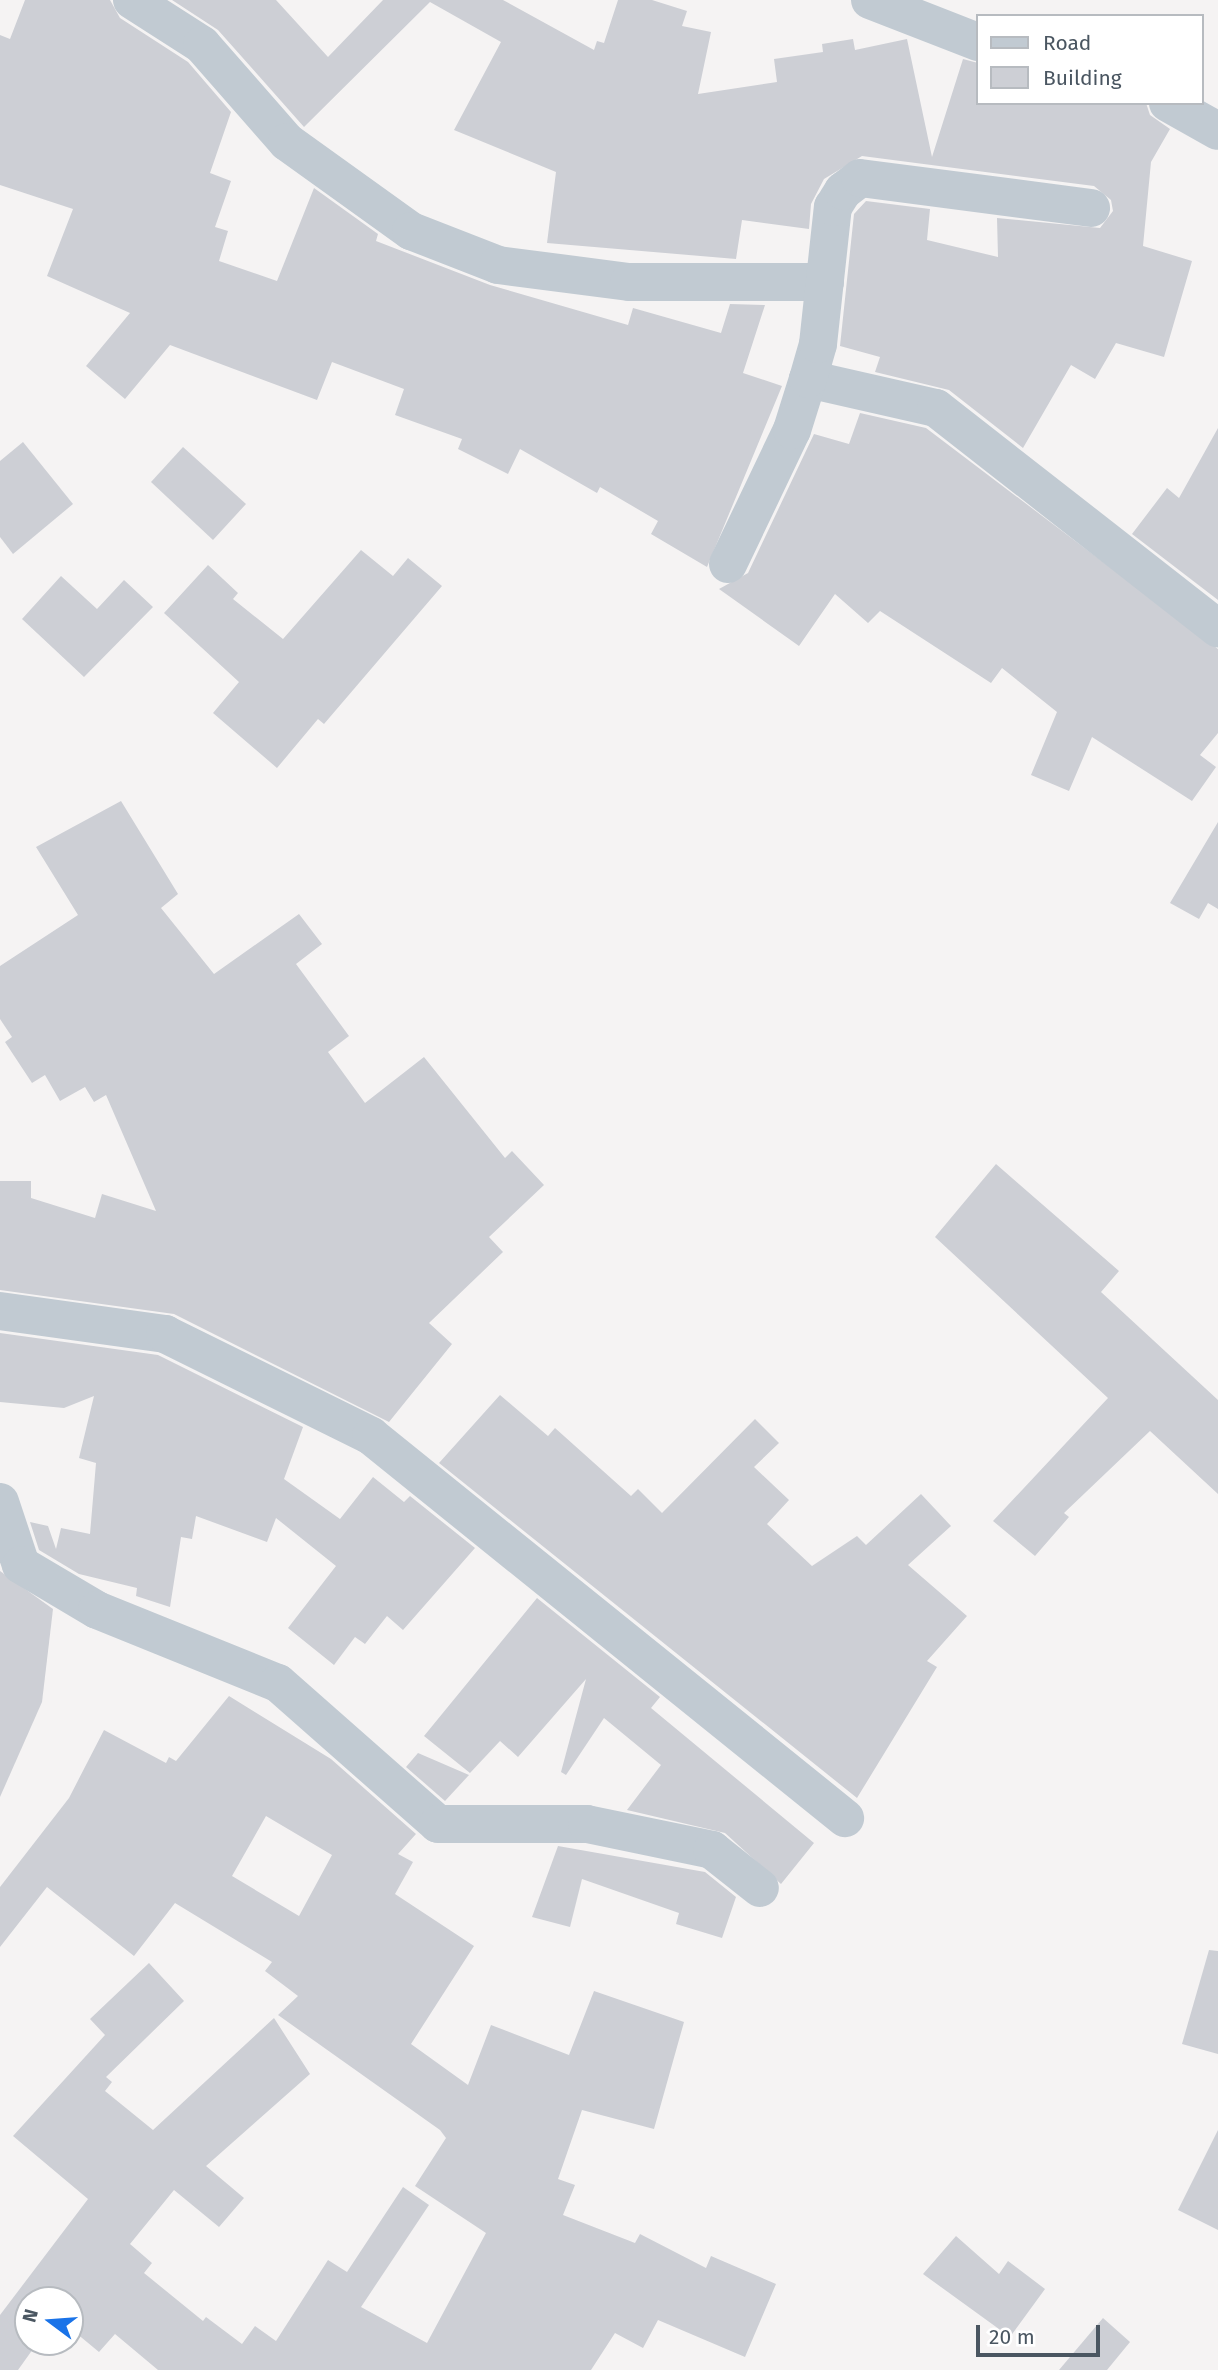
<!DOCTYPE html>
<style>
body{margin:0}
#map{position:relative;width:1218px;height:2370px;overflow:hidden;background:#f5f3f3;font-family:"Fira Sans",sans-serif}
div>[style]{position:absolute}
.building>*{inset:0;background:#cdcfd5}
.minor>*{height:38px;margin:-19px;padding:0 19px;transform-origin:19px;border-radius:19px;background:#c1cad2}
span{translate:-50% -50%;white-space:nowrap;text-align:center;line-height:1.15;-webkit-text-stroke:5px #fff;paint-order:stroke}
.legend{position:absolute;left:976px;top:14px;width:228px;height:91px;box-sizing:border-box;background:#fff;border:2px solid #b7bbc0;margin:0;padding:9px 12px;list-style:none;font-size:21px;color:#4a5661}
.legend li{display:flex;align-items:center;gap:14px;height:35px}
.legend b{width:35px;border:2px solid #b7bbc0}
.north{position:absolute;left:14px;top:2286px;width:70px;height:70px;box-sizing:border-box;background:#fff;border:2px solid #b7bbc0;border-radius:50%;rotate:286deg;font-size:19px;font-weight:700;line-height:28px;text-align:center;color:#4a5661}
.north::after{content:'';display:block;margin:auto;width:24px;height:32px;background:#1a73e8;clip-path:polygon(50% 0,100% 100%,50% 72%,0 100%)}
.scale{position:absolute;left:976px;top:2325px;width:124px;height:32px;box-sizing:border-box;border:4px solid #4a5661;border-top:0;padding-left:9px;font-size:21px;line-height:24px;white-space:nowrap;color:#4a5661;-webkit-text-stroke:5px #fff;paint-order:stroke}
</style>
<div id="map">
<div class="building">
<div style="clip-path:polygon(25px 0,110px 0,120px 18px,188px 62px,231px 112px,210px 173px,231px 181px,215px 227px,228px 231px,219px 261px,277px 281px,314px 188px,378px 234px,376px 241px,490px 285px,628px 325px,633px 308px,721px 333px,730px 304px,765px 305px,743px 373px,782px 386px,707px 567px,651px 534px,658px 521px,600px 487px,597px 493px,520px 449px,508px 474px,458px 449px,462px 439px,395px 415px,404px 389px,332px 362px,317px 400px,170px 345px,125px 399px,86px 366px,130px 313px,47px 276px,73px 209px,0 185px,0 35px,10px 39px)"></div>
<div style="clip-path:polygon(172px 0,276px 0,328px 57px,383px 0,503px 0,594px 50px,597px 41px,604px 43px,618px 0,652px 0,687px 11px,682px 26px,711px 32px,698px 94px,777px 82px,774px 59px,823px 52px,822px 44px,853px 39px,855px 50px,907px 39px,932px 157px,963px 59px,978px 63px,978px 103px,1146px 103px,1150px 115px,1170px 129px,1151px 162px,1143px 246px,1192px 261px,1164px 357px,1116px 343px,1095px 379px,1071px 365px,1023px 448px,949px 390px,875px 372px,880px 357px,840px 346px,854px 214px,866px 201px,930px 209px,927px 240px,998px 257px,997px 218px,1100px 228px,1113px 211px,1111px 200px,1094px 186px,862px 156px,824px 179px,811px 204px,809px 229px,742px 220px,736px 259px,547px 243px,556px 172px,454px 130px,501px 42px,430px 2px,304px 127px,218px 30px)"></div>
<div style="clip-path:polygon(860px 413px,926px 428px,1218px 649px,1218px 733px,1200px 755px,1216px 767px,1192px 801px,1092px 737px,1069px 791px,1031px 775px,1057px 712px,1002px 668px,991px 683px,880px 611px,868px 623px,835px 594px,799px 646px,719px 589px,748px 573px,814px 434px,849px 444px)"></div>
<div style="clip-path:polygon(1218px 428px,1218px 600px,1132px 534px,1167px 488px,1179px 498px)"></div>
<div style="clip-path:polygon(23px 442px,73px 504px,13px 554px,0 537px,0 461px)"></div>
<div style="clip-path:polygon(183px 447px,246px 504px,213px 540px,151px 482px)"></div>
<div style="clip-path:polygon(361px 550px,393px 576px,408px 558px,442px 586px,324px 724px,318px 719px,277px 768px,213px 713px,239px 682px,164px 613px,208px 565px,238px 593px,233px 599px,283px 639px)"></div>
<div style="clip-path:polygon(61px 576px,97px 609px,124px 580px,153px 607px,84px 677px,22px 619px)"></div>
<div style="clip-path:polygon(121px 801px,178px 894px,161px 908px,214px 974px,299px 914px,322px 944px,296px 964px,349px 1036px,328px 1052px,365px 1103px,424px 1057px,505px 1158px,512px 1151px,544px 1185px,489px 1237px,503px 1252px,429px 1323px,452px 1344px,389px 1422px,174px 1314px,0 1290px,0 1181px,31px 1181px,31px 1198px,95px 1218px,102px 1194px,156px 1211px,106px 1095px,94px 1102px,85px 1087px,60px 1101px,45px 1075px,32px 1083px,5px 1042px,12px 1037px,0 1019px,0 966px,78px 915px,36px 847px)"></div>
<div style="clip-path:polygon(1218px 822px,1218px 909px,1208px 903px,1199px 919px,1170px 903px)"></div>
<div style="clip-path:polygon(996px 1164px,1119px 1271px,1101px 1292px,1218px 1400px,1218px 1494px,1150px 1431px,1064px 1513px,1069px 1517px,1035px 1556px,993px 1521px,1108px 1398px,935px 1237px)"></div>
<div style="clip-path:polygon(0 1333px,158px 1355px,303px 1427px,284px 1479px,340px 1519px,373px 1477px,404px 1502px,410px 1496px,475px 1548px,403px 1630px,387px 1616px,365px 1644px,355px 1637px,334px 1665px,288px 1628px,336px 1566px,276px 1518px,267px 1542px,196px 1516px,192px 1539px,181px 1537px,170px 1607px,136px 1596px,137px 1588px,79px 1574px,39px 1550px,30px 1522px,48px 1526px,56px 1549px,61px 1528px,90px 1534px,96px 1463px,79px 1458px,94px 1396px,64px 1408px,0 1402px)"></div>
<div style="clip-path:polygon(500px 1395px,548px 1436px,555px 1428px,631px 1496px,638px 1489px,662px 1513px,755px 1419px,779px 1443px,754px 1467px,789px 1500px,767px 1524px,812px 1566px,857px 1536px,866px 1545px,921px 1494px,951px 1526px,908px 1565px,967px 1616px,927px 1661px,937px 1667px,857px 1798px,439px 1463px)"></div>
<div style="clip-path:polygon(0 1571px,53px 1609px,42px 1702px,0 1797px)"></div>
<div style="clip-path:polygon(537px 1598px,660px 1697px,651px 1708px,814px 1843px,781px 1884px,725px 1833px,627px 1810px,661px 1765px,604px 1718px,566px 1775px,561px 1772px,586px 1679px,518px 1757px,500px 1741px,470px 1773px,424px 1736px)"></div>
<div style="clip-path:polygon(evenodd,229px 1696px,331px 1759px,416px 1834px,398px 1854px,413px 1862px,395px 1894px,474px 1946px,411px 2044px,468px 2085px,491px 2025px,569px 2055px,594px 1991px,684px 2022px,654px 2129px,582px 2110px,558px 2179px,575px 2185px,563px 2215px,635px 2243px,640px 2234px,706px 2268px,711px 2256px,776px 2284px,745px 2357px,658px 2320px,643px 2348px,615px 2333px,591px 2370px,158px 2370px,115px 2334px,99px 2352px,70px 2328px,70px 2299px,28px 2300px,28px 2342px,38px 2342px,18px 2370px,0 2370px,0 2315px,88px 2199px,13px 2136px,105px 2035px,90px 2019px,149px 1963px,184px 2001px,106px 2077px,112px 2082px,105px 2091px,153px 2130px,274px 2018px,310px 2074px,206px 2166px,244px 2198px,219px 2227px,174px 2190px,130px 2244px,152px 2263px,144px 2273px,203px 2321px,206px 2317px,242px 2344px,255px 2326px,276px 2341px,328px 2260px,347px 2272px,403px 2187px,429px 2205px,361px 2307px,427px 2343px,486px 2233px,415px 2186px,446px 2138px,440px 2130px,278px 2015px,298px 1996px,265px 1971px,272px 1962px,175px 1903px,134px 1956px,47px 1887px,0 1947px,0 1887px,69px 1798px,104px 1730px,166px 1763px,169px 1757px,176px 1761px,229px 1696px,266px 1816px,332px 1855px,299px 1916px,232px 1876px,266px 1816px)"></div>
<div style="clip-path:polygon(418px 1753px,469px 1775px,445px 1801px,406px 1767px)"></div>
<div style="clip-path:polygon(558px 1846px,705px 1872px,736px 1897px,722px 1938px,676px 1924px,679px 1913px,582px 1879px,570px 1927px,532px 1917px)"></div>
<div style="clip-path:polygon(1209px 1950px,1218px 1951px,1218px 2054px,1182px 2044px)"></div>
<div style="clip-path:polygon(1218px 2130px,1218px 2230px,1178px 2210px)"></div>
<div style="clip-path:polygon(956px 2236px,999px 2274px,1008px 2261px,1045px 2289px,1010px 2337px,923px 2274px)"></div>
<div style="clip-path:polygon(1103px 2318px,1130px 2342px,1107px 2370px,1059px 2370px)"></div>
</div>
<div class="minor">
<div style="left:132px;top:0;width:83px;rotate:32.7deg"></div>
<div style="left:202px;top:45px;width:129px;rotate:48.8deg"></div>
<div style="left:287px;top:142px;width:153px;rotate:35.7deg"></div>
<div style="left:411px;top:231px;width:93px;rotate:21.3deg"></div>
<div style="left:498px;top:265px;width:132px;rotate:7.4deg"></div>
<div style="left:629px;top:282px;width:196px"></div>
<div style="left:870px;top:0;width:116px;rotate:21.3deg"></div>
<div style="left:1168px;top:103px;width:57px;rotate:29.2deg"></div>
<div style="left:808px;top:379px;width:131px;rotate:12.8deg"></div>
<div style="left:936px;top:408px;width:358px;rotate:38deg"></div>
<div style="left:728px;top:564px;width:148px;rotate:-64.5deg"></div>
<div style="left:792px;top:430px;width:53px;rotate:-72.6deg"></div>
<div style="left:808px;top:379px;width:36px;rotate:-74deg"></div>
<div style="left:818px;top:344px;width:138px;rotate:-83.8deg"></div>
<div style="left:833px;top:207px;width:19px;rotate:-58deg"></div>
<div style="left:843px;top:191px;width:21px;rotate:-37deg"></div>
<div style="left:860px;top:178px;width:233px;rotate:7.4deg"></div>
<div style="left:0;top:1311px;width:167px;rotate:7.9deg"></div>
<div style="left:165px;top:1334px;width:230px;rotate:26.3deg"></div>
<div style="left:371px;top:1436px;width:609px;rotate:38.87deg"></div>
<div style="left:0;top:1502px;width:66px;rotate:71.6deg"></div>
<div style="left:21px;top:1565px;width:88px;rotate:30.6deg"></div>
<div style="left:97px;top:1610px;width:195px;rotate:22deg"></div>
<div style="left:278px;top:1683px;width:213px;rotate:41.4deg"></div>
<div style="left:438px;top:1824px;width:149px"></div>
<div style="left:587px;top:1824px;width:128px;rotate:11.7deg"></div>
<div style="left:712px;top:1850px;width:61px;rotate:38.4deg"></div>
</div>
<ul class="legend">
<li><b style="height:9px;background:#c1cad2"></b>Road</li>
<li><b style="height:19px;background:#cdcfd5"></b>Building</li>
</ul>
<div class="north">N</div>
<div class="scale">20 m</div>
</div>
